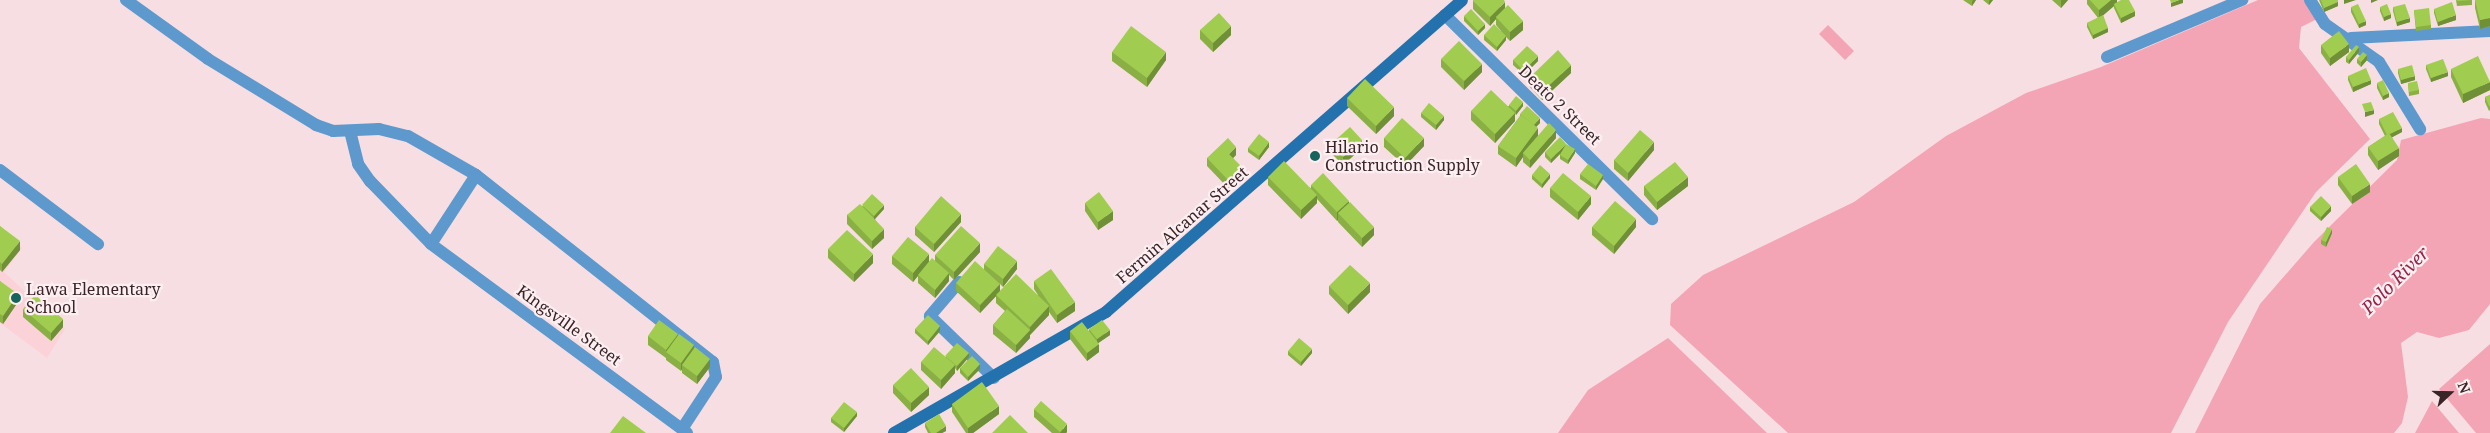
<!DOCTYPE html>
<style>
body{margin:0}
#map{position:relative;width:2490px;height:433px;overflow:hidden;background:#f7dee2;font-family:"Noto Serif",serif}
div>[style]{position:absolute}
.built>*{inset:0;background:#fcd2d9}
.water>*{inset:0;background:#f4a5b5}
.street>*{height:12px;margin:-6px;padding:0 6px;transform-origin:6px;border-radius:6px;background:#5e99cd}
.secondary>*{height:12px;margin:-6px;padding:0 6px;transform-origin:6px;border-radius:6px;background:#2372ae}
.wall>*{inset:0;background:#8ab045}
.shaded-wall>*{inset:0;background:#709038}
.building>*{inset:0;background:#a0cd50}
.dots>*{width:14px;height:14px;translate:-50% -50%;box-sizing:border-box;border:2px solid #fceff1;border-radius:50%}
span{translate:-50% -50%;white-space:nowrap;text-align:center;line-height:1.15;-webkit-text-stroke:4.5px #fceff1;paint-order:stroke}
.street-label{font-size:16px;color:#3a2428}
.poi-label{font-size:16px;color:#3a2428}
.left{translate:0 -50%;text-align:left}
.water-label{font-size:18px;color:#97244a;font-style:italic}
.north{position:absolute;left:2425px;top:368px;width:50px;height:50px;-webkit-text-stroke:4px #fceff1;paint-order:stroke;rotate:69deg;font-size:14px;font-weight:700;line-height:20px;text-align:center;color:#3a2428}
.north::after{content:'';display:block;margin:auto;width:18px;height:22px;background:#3a2428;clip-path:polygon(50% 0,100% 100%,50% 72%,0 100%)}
</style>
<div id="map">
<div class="built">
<div style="clip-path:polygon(0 230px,22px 248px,4px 272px,65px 329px,47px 358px,0 323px)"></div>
</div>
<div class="water">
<div style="clip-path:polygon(2258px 0,2307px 0,2317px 19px,2301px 27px,2299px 48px,2370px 139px,2316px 192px,2228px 322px,2171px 433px,1788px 433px,1670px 325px,1671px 304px,1703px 275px,1854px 202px,1946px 136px,2026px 93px,2101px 67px)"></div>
<div style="clip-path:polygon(1828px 25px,1854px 51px,1845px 60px,1819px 34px)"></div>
<div style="clip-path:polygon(2481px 118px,2490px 119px,2490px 304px,2469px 330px,2439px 338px,2417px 332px,2401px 343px,2408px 397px,2402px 423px,2394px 433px,2195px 433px,2260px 304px,2314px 242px,2397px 160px,2401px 140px)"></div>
<div style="clip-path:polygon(1668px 338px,1767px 433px,1558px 433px,1588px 390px)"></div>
<div style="clip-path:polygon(2490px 344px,2490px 433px,2476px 433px,2439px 389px)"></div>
<div style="clip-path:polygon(2432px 401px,2459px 433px,2415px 433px)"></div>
</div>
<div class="street">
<div style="left:126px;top:0;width:101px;rotate:35.7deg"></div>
<div style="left:208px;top:59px;width:127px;rotate:31.4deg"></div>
<div style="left:316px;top:125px;width:18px;rotate:19deg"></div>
<div style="left:333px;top:131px;width:46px;rotate:-2.5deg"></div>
<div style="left:379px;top:129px;width:30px;rotate:14deg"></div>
<div style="left:408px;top:136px;width:78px;rotate:29.8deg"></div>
<div style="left:476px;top:175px;width:302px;rotate:38.3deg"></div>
<div style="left:713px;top:362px;width:15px;rotate:79deg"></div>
<div style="left:716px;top:377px;width:62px;rotate:123.2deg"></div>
<div style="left:2310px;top:0;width:28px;rotate:58deg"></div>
<div style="left:2325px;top:24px;width:66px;rotate:35.1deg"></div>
<div style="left:2379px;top:62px;width:79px;rotate:58.5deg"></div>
<div style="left:1445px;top:15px;width:291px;rotate:44.6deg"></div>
<div style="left:2351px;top:38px;width:139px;rotate:-2.9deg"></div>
<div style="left:2107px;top:57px;width:147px;rotate:-22.9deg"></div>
<div style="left:350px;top:131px;width:34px;rotate:76deg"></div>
<div style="left:358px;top:164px;width:21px;rotate:55deg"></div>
<div style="left:370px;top:181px;width:88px;rotate:45.9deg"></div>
<div style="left:0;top:170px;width:123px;rotate:37.1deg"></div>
<div style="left:476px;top:175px;width:82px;rotate:123.1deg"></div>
<div style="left:431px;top:244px;width:318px;rotate:36.4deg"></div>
<div style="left:959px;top:282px;width:45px;rotate:130.5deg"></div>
<div style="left:930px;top:316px;width:89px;rotate:44.1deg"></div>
</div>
<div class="secondary">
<div style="left:894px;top:433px;width:244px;rotate:-29.7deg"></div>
<div style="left:1106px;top:312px;width:473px;rotate:-41.2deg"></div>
</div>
<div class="wall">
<div style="clip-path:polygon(1963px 0,1976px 0,1972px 6px)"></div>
<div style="clip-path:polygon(1983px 0,1993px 0,1989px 5px)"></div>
<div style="clip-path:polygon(2052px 0,2068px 0,2061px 8px)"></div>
<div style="clip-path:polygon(2087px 0,2117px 0,2117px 2px,2135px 16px,2121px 23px,2114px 8px,2114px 6px,2103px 15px,2108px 32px,2093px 39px,2087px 27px,2087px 23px,2098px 18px,2087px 4px)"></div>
<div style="clip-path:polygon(2319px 0,2338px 0,2338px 6px,2324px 12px)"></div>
<div style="clip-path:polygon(2456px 0,2472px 0,2472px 5px,2457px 6px)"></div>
<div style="clip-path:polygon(2475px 0,2490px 0,2490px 26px,2480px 29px,2475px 8px)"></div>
<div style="clip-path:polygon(1473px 1px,1505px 8px,1523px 30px,1510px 41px,1506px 37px,1506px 40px,1497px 51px,1484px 40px,1484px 35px,1501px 31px,1496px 25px,1496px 19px,1490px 26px,1473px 9px)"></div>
<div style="clip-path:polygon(2351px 7px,2366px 25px,2359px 28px,2351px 12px)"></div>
<div style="clip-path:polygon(2380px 7px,2391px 18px,2384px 21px,2380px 11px)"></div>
<div style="clip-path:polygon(2393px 7px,2410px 22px,2397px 26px,2393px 11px)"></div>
<div style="clip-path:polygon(2434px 9px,2456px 20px,2438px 26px,2434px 13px)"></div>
<div style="clip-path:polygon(2414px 10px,2431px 25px,2431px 29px,2416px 31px)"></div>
<div style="clip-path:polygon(1464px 16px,1485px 28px,1478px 35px,1464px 21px)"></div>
<div style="clip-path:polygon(1200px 30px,1231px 35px,1213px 52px,1200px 39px)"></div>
<div style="clip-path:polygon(2321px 45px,2349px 52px,2330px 66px,2321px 53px)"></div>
<div style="clip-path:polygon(1112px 52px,1166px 60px,1147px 87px,1112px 61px)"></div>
<div style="clip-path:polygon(2359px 52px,2349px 64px,2346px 62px,2346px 57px)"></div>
<div style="clip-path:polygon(1441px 59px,1482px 72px,1464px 90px,1441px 67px)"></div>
<div style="clip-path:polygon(2357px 59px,2367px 60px,2361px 67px,2357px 63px)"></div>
<div style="clip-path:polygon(1513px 60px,1538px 61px,1524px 75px,1513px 65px)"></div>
<div style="clip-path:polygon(2426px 65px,2448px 76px,2431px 82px,2426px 69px)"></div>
<div style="clip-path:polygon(2398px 69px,2415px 80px,2401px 84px,2398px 73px)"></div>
<div style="clip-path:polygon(2451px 69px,2490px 90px,2463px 103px,2451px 77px)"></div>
<div style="clip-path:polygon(1571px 73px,1542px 100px,1529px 86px,1529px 78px)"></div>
<div style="clip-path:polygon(2348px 76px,2371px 84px,2353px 92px,2348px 80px)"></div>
<div style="clip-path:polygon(2377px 83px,2389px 97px,2383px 100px,2377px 88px)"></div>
<div style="clip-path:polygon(2408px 83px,2419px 90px,2419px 94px,2409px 96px)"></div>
<div style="clip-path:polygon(2490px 95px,2490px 110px,2489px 111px,2485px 102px,2485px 97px)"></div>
<div style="clip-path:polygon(1347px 98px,1394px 116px,1376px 134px,1347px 106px)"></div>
<div style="clip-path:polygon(1509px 105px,1523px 106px,1516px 115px,1515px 114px,1515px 121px,1495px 143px,1471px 120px,1471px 111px,1509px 106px)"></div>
<div style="clip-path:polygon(1421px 113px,1444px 120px,1436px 130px,1421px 117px)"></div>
<div style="clip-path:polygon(1520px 114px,1540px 123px,1536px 127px,1538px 136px,1556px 138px,1530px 168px,1523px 162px,1523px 157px,1516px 167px,1498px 154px,1498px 146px,1520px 116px)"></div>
<div style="clip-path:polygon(2379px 119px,2402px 132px,2392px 137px,2399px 156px,2378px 170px,2368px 155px,2368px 147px,2385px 136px,2379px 124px)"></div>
<div style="clip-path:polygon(1384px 138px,1424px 146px,1405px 166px,1384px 147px)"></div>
<div style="clip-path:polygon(1331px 144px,1362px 148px,1343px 165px,1331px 153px)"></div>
<div style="clip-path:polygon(1269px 147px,1259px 160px,1248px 152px,1248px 148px)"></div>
<div style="clip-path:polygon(1654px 150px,1628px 181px,1614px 169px,1614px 160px)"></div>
<div style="clip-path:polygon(1545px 152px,1575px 153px,1568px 164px,1560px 159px,1560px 154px,1551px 163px,1545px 157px)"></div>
<div style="clip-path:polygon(1236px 155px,1233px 158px,1243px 176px,1229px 189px,1207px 166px,1207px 158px)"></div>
<div style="clip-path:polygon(1580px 174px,1603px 179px,1596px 190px,1580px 179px)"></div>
<div style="clip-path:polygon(1532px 175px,1550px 178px,1542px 188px,1532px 179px)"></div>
<div style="clip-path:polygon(1268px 177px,1311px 188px,1311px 185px,1349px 203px,1374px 235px,1362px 247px,1338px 222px,1338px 220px,1337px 221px,1317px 199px,1317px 203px,1301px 219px,1268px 185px)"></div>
<div style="clip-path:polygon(2338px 177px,2370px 192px,2352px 204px,2338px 185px)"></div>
<div style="clip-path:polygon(1644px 186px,1688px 186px,1657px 210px,1644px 195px)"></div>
<div style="clip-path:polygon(1550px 188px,1591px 204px,1578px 220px,1550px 197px)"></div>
<div style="clip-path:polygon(1085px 203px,1113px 220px,1098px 230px,1085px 211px)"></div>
<div style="clip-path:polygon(862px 206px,884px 209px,875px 219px,884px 238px,872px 249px,847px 224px,847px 215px)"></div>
<div style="clip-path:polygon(2310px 207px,2331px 211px,2321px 221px,2310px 211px)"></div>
<div style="clip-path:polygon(961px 222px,934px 252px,915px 235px,915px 227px)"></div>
<div style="clip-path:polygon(0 226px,20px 250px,2px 272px,0 270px)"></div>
<div style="clip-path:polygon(1592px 227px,1636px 227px,1614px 254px,1592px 235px)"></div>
<div style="clip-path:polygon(2332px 233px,2326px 247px,2321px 244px,2321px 240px)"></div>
<div style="clip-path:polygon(828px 249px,873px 263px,854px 282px,828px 258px)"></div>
<div style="clip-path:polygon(980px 252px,954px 280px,949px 275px,949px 281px,935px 298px,918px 283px,918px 276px,913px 282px,892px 264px,892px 256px,929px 262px,935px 261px,935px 255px)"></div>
<div style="clip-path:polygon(984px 264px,1017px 269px,1003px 287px,1000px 284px,1000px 291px,1038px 295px,1034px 289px,1034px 281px,1075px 311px,1057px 323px,1049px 312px,1049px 315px,1030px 335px,1030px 338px,1016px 353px,993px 334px,993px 325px,1005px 311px,996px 303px,996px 296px,980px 313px,956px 291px,956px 283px,984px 270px)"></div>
<div style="clip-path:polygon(0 281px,18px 302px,3px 324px,0 322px)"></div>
<div style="clip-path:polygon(1329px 286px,1370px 292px,1348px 314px,1329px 294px)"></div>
<div style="clip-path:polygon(23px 309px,63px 327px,51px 341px,23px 317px)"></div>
<div style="clip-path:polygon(915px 329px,940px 331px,928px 345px,915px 333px)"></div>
<div style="clip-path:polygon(1089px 329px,1110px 335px,1098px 343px,1099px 352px,1087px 361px,1070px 339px,1070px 331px,1089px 332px)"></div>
<div style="clip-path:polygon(648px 336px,678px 336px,694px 349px,710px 367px,697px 384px,682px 373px,682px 369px,681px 371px,666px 360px,666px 358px,648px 345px)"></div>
<div style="clip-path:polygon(1288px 351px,1312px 353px,1301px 366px,1288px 355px)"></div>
<div style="clip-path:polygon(945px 357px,969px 357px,957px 371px,955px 368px,955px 373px,941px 389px,921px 370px,921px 362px)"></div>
<div style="clip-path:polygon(960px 368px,980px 369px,968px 381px,960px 373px)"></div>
<div style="clip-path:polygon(893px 385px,929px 395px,911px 412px,893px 393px)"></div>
<div style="clip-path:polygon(952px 404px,999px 414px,973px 433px,966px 433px,952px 412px)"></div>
<div style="clip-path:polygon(1034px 409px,1067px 432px,1066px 433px,1052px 433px,1034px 417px)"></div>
<div style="clip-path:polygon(857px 416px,844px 432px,831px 422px,831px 418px)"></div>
<div style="clip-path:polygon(925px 423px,946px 431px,942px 433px,928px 433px,925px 427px)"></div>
</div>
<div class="shaded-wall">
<div style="clip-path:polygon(1973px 0,1976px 0,1972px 6px,1972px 2px)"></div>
<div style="clip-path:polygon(1990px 0,1993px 0,1989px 5px,1989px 1px)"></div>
<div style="clip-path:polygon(2061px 0,2068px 0,2061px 8px)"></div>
<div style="clip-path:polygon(2111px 0,2117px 0,2117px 3px,2114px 4px,2114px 6px,2099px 19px,2099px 10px)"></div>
<div style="clip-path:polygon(2179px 0,2183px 0,2183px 3px,2171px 7px,2171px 3px)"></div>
<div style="clip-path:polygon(2344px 0,2356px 0,2344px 4px)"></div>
<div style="clip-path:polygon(2371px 0,2378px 0,2371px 3px)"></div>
<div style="clip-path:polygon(1505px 2px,1505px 10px,1496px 17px,1496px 19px,1490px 26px,1490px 17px)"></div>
<div style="clip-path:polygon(2338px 2px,2338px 6px,2324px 12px,2324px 8px)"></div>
<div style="clip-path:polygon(2135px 11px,2135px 16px,2121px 23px,2121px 18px)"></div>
<div style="clip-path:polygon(2391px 14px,2391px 18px,2384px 21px,2384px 17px)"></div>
<div style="clip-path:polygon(2456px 15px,2456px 20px,2438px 26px,2438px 22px)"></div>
<div style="clip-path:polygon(2410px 18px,2410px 22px,2397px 26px,2397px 22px)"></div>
<div style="clip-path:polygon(2490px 18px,2490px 26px,2480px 29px,2480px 20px)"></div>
<div style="clip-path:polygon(1523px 21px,1523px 30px,1510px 41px,1510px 32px)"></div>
<div style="clip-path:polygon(2366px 21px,2366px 25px,2359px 28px,2359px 24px)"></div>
<div style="clip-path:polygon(1485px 24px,1485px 28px,1478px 35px,1478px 31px)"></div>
<div style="clip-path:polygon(1231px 26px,1231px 35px,1213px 52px,1213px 43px)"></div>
<div style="clip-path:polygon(2108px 28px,2108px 32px,2093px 39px,2093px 35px)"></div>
<div style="clip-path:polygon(1506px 36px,1506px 40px,1497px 51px,1497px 47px)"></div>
<div style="clip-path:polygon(2349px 44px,2349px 52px,2330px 66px,2330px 58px)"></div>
<div style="clip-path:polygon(2359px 47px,2359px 52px,2349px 64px,2349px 60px)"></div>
<div style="clip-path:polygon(1166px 52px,1166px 60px,1147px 87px,1147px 78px)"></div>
<div style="clip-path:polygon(2367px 55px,2367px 60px,2361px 67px,2361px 62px)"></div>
<div style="clip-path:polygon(1538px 56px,1538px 61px,1524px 75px,1524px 71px)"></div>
<div style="clip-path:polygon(1482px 64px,1482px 72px,1464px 90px,1464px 81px)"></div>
<div style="clip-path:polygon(1571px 65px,1571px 73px,1542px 100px,1542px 92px)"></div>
<div style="clip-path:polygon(2448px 72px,2448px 76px,2431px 82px,2431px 78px)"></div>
<div style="clip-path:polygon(2415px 76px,2415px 80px,2401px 84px,2401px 80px)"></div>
<div style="clip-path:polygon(2371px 80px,2371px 84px,2353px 92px,2353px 87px)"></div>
<div style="clip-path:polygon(2490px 82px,2490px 90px,2463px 103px,2463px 94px)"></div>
<div style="clip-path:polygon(2389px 93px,2389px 97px,2383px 100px,2383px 96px)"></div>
<div style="clip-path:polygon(1523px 102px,1523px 106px,1516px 115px,1516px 111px)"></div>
<div style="clip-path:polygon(1394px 107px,1394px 116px,1376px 134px,1376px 126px)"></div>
<div style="clip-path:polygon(2374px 110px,2374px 114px,2365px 117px,2365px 112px)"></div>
<div style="clip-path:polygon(1515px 113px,1515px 121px,1495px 143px,1495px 134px)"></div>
<div style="clip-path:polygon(1444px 116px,1444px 120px,1436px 130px,1436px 125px)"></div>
<div style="clip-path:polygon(1540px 118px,1540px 123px,1533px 130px,1533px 126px)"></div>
<div style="clip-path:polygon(1538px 128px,1538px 136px,1523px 153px,1523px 157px,1516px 167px,1516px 158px)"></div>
<div style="clip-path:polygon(2402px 128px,2402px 132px,2387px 140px,2387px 135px)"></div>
<div style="clip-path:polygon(1556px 130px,1556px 138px,1530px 168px,1530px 160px)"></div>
<div style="clip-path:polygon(1424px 138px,1424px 146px,1405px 166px,1405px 158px)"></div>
<div style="clip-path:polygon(1362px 140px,1362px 148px,1343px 165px,1343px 157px)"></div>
<div style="clip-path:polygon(1269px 142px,1269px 147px,1259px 160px,1259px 156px)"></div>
<div style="clip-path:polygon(1654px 142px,1654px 150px,1628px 181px,1628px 173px)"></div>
<div style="clip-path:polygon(1566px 144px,1566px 148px,1551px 163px,1551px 159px)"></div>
<div style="clip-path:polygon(1236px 147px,1236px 155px,1229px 162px,1229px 154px)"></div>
<div style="clip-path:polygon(2399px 148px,2399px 156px,2378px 170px,2378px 161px)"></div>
<div style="clip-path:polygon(1575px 149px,1575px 153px,1568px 164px,1568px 160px)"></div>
<div style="clip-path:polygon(1243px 168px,1243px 176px,1229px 189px,1229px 181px)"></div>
<div style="clip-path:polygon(1550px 174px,1550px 178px,1542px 188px,1542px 184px)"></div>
<div style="clip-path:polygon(1603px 175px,1603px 179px,1596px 190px,1596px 186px)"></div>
<div style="clip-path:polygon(1688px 177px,1688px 186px,1657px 210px,1657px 202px)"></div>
<div style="clip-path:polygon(2370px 184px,2370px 192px,2352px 204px,2352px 196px)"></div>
<div style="clip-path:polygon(1317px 195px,1317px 203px,1301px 219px,1301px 210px)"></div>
<div style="clip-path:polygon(1591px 196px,1591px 204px,1578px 220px,1578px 212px)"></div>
<div style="clip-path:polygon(1349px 201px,1349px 209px,1338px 213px,1338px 220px,1337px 221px,1337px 212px)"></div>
<div style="clip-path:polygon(884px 205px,884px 209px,874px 220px,874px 216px)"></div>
<div style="clip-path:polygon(2331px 206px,2331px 211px,2321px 221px,2321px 217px)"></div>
<div style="clip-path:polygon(1113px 211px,1113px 220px,1098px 230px,1098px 222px)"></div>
<div style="clip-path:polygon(961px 214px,961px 222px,934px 252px,934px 244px)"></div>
<div style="clip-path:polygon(1636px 219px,1636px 227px,1614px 254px,1614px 246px)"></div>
<div style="clip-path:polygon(1374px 227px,1374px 235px,1362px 247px,1362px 238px)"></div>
<div style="clip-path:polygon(884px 229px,884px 238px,872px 249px,872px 241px)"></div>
<div style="clip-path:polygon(2332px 229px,2332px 233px,2326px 247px,2326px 242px)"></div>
<div style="clip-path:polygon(20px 241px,20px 250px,2px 272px,2px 264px)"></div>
<div style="clip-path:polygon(980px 243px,980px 252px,954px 280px,954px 272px)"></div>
<div style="clip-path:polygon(873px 254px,873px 263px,854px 282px,854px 274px)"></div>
<div style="clip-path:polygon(929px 254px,929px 262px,913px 282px,913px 273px)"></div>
<div style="clip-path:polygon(1017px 261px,1017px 269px,1003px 287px,1003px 279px)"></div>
<div style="clip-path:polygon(949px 273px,949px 281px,935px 298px,935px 290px)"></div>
<div style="clip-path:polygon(1370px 283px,1370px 292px,1348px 314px,1348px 305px)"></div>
<div style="clip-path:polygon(1000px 284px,1000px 292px,980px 313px,980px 305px)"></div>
<div style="clip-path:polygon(18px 294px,18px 302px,3px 324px,3px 316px)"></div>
<div style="clip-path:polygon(1075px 302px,1075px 311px,1057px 323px,1057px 315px)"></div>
<div style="clip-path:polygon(1049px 306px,1049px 315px,1030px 335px,1030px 327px)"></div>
<div style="clip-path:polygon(63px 319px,63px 327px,51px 341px,51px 333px)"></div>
<div style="clip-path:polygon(940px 326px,940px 331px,928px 345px,928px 341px)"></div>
<div style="clip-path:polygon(1030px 330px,1030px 338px,1016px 353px,1016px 345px)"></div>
<div style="clip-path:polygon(1110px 330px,1110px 335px,1097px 344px,1097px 339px)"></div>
<div style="clip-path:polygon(678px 334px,678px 342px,666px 352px,666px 358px,666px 350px)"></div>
<div style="clip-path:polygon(1099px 344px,1099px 352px,1087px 361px,1087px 353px)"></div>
<div style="clip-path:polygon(694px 345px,694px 353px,682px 365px,682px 369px,681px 371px,681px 363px)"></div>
<div style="clip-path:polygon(1312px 349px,1312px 353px,1301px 366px,1301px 362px)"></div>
<div style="clip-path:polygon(969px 353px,969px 357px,957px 371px,957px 366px)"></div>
<div style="clip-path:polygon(710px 359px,710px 367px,697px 384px,697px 376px)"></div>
<div style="clip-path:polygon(980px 364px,980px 369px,968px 381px,968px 377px)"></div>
<div style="clip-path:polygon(955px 365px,955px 373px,941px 389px,941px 380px)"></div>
<div style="clip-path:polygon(929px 387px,929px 395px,911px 412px,911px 403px)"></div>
<div style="clip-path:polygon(999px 406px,999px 414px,973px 433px,968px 433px,968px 428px)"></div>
<div style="clip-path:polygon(857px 412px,857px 416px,844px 432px,844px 428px)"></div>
<div style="clip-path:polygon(1067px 424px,1067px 432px,1066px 433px,1060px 433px)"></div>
<div style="clip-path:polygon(946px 426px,946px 431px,942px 433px,936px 433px)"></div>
</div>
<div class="building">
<div style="clip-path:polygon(1473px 0,1504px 0,1505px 2px,1490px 17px,1473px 1px)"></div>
<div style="clip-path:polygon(2090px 0,2111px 0,2099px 10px)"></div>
<div style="clip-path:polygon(2121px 0,2129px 0,2135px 11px,2121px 18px,2114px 4px)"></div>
<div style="clip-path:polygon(2170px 0,2179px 0,2171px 3px)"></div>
<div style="clip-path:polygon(2321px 0,2338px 0,2338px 2px,2324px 8px)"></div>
<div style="clip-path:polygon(2457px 0,2472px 0,2457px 1px)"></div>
<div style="clip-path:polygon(2475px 0,2490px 0,2490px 18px,2480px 20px)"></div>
<div style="clip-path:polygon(2452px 2px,2456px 15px,2438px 22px,2434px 9px)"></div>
<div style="clip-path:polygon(2358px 4px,2366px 21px,2359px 24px,2351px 7px)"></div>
<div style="clip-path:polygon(2387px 4px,2391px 14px,2384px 17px,2380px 7px)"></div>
<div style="clip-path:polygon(2405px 4px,2410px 18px,2397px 22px,2393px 7px)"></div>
<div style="clip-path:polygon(1508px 5px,1523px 21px,1510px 32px,1496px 17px)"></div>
<div style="clip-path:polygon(2429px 8px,2431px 25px,2416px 27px,2414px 10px)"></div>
<div style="clip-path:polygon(1471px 9px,1485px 24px,1478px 31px,1464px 16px)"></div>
<div style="clip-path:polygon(1219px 13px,1231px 26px,1213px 43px,1200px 30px)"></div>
<div style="clip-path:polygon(2103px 15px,2108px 28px,2093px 35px,2087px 23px)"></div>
<div style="clip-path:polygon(1494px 24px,1506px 36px,1497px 47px,1484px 35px)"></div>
<div style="clip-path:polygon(1131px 26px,1166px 52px,1147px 78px,1112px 52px)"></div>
<div style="clip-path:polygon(2339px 31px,2349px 44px,2330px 58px,2321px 45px)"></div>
<div style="clip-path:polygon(1459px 41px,1482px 64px,1464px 81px,1441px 59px)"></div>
<div style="clip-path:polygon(2356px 45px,2359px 47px,2349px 60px,2346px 57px)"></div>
<div style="clip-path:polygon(1527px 46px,1538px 56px,1524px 71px,1513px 60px)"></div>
<div style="clip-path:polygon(1558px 50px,1571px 65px,1542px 92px,1529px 78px)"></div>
<div style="clip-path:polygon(2363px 52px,2367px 55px,2361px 62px,2357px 59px)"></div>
<div style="clip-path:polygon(2478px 56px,2490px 82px,2463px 94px,2451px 69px)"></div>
<div style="clip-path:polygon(2443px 59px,2448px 72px,2431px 78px,2426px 65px)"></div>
<div style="clip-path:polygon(2412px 65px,2415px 76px,2401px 80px,2398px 69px)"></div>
<div style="clip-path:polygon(2366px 68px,2371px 80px,2353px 87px,2348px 76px)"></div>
<div style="clip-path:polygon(1365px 79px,1394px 107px,1376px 126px,1347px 98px)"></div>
<div style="clip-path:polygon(2383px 80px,2389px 93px,2383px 96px,2377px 83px)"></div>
<div style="clip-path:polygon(2417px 81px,2419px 90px,2409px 92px,2408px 83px)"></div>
<div style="clip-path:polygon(1491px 90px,1515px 113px,1495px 134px,1471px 111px)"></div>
<div style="clip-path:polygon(2490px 95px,2490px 106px,2489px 106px,2485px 97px)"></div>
<div style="clip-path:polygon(1516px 96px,1523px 102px,1516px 111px,1509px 105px)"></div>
<div style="clip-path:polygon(2371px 102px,2374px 110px,2365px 112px,2362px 104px)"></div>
<div style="clip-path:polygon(1429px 103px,1444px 116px,1436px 125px,1421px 113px)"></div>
<div style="clip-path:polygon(1527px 106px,1540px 118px,1534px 125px,1520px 114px)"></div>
<div style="clip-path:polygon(2393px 112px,2402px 128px,2390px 134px,2389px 133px,2387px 135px,2379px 119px)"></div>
<div style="clip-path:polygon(1521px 115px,1538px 128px,1516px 158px,1498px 146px)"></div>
<div style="clip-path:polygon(1402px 118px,1424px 138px,1405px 158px,1384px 138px)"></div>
<div style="clip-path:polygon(1549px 123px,1556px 130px,1530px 160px,1523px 153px)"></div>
<div style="clip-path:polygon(1350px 127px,1362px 140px,1343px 157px,1331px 144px)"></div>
<div style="clip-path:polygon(1640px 130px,1654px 142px,1628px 173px,1614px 160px)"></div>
<div style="clip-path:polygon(2389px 133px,2399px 148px,2378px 161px,2368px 147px)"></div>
<div style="clip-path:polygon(1259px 134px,1269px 142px,1259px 156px,1248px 148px)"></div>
<div style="clip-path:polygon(1560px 137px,1566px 144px,1551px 159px,1545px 152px)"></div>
<div style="clip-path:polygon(1228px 138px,1236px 147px,1229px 154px,1243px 168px,1229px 181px,1207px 158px)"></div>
<div style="clip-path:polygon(1566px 144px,1575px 149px,1568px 160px,1560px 155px)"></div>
<div style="clip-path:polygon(1284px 161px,1317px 195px,1301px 210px,1268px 177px)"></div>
<div style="clip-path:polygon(1675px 162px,1688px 177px,1657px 202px,1644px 186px)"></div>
<div style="clip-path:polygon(1588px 164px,1603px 175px,1596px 186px,1580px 174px)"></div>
<div style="clip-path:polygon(2356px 164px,2370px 184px,2352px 196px,2338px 177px)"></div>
<div style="clip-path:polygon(1540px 165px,1550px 174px,1542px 184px,1532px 175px)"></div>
<div style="clip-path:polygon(1323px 173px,1349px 201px,1337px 212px,1311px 185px)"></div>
<div style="clip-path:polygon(1563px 173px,1591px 196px,1578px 212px,1550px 188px)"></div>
<div style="clip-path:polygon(1099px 192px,1113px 211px,1098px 222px,1085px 203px)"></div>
<div style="clip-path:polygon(872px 194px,884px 205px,874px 216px,862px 205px)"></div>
<div style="clip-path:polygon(941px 196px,961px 214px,934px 244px,915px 227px)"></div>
<div style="clip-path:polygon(2321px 196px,2331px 206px,2321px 217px,2310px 207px)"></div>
<div style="clip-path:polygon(1615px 201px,1636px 219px,1614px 246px,1592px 227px)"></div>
<div style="clip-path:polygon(1350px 202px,1374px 227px,1362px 238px,1338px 213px)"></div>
<div style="clip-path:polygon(860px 204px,884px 229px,872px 241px,847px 215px)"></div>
<div style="clip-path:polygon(0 226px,20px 241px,2px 264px,0 262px)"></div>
<div style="clip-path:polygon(961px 226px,980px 243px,954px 272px,935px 255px)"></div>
<div style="clip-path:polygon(2327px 227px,2332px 229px,2326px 242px,2321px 240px)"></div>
<div style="clip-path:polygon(847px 230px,873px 254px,854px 274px,828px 249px)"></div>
<div style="clip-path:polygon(908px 237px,929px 254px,913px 273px,892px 256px)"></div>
<div style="clip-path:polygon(998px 246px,1017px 261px,1003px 279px,984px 264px)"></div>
<div style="clip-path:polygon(932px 258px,949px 273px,935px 290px,918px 275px)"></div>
<div style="clip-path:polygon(975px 261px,1000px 284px,980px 305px,956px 283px)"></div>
<div style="clip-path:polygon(1350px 265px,1370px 283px,1348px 305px,1329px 286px)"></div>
<div style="clip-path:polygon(1051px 269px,1075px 302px,1057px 315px,1034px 281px)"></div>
<div style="clip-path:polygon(1016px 274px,1049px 306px,1030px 327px,996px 295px)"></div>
<div style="clip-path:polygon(0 281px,18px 294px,3px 316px,0 314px)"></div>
<div style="clip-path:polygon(35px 295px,63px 319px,51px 333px,23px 309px)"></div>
<div style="clip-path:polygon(1007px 309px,1030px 330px,1016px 345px,993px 325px)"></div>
<div style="clip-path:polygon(928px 315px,940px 326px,928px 341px,915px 329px)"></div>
<div style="clip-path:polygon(659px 320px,678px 334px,666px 350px,648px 336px)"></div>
<div style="clip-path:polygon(1102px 320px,1110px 330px,1097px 339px,1089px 329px)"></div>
<div style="clip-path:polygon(1082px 322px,1099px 344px,1087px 353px,1070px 331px)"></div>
<div style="clip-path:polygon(679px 334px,694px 345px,681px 363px,666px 352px)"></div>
<div style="clip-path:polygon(1299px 338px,1312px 349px,1301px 362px,1288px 351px)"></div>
<div style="clip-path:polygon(957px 343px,969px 353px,957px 366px,945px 356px)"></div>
<div style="clip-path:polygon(695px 347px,710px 359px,697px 376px,682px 365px)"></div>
<div style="clip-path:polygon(934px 347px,955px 365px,941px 380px,921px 362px)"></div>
<div style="clip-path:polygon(972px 356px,980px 364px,968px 377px,960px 368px)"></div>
<div style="clip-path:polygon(911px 368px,929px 387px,911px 403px,893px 385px)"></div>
<div style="clip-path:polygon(982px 382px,999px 406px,968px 428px,952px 404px)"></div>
<div style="clip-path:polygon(1041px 401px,1067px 424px,1060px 432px,1034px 409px)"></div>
<div style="clip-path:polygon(844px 402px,857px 412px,844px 428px,831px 418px)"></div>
<div style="clip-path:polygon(939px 414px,946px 426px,936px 433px,931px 433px,925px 423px)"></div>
<div style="clip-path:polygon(1010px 415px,1028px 433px,992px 433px)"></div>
<div style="clip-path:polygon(623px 416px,646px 433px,610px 433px)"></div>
</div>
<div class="dots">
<div style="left:1315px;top:156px;background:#17645d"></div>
<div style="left:16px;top:298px;background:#17645d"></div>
</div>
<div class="street-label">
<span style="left:1560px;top:105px;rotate:44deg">Deato 2 Street</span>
<span style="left:1182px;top:225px;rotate:-41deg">Fermin Alcanar Street</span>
<span style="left:569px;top:325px;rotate:36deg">Kingsville Street</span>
</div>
<div class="poi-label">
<span class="left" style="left:1325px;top:156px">Hilario<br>Construction Supply</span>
<span class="left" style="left:26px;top:298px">Lawa Elementary<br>School</span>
</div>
<div class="water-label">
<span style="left:2395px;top:280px;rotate:-45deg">Polo River</span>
</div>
<div class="north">N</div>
</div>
